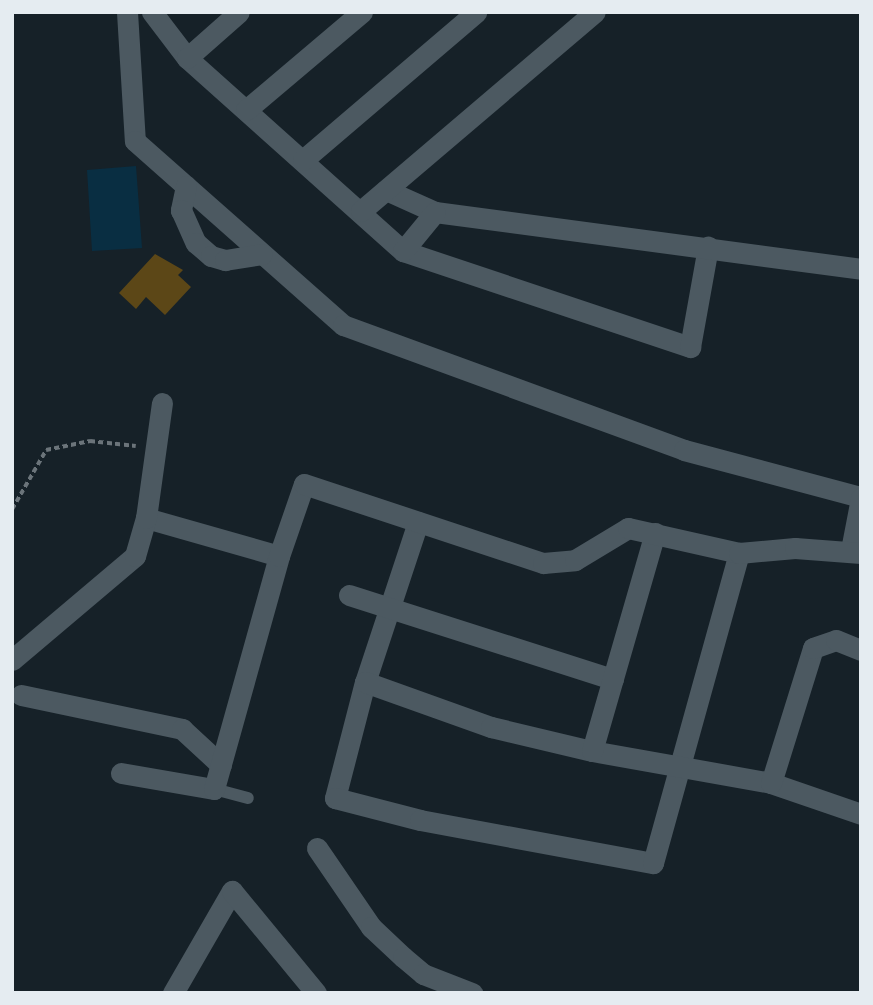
<!DOCTYPE html>
<style>
body{margin:0}
#map{position:relative;width:873px;height:1005px;overflow:hidden;background:#162128;font-family:"Archivo Narrow",sans-serif}
div>[style]{position:absolute}
.green>*{inset:0;background:#092e42}
.building>*{inset:0;background:#5c4717}
.path>*{height:3.5px;margin-top:-1.75px;transform-origin:0;background:repeating-linear-gradient(90deg,#6b747a 0 5px,transparent 0 8.5px)}
.service>*{height:12px;margin:-6px;padding:0 6px;transform-origin:6px;border-radius:6px;background:#4c5961}
.minor>*{height:21px;margin:-10.5px;padding:0 10.5px;transform-origin:10.5px;border-radius:10.5px;background:#4c5961}
span{translate:-50% -50%;white-space:nowrap;text-align:center;line-height:1.15;-webkit-text-stroke:6px #060a0d;paint-order:stroke}
.frame{position:absolute;inset:0;border:14px solid #e5ecf1;pointer-events:none}
</style>
<div id="map">
<div class="green">
<div style="clip-path:polygon(136px 166px,142px 248px,92px 251px,87px 170px)"></div>
</div>
<div class="building">
<div style="clip-path:polygon(155px 254px,183px 270px,178px 275px,191px 287px,165px 315px,146px 297px,136px 309px,119px 293px)"></div>
</div>
<div class="path">
<div style="left:12px;top:509px;width:68px;rotate:-60deg"></div>
<div style="left:46px;top:450px;width:45px;rotate:-11.6deg"></div>
<div style="left:90px;top:441px;width:46px;rotate:6.2deg"></div>
</div>
<div class="service">
<div style="left:214px;top:789px;width:35px;rotate:15deg"></div>
</div>
<div class="minor">
<div style="left:127px;top:12px;width:129px;rotate:86.5deg"></div>
<div style="left:135px;top:141px;width:278px;rotate:41.5deg"></div>
<div style="left:343px;top:325px;width:363px;rotate:20.1deg"></div>
<div style="left:684px;top:450px;width:183px;rotate:14.9deg"></div>
<div style="left:152px;top:12px;width:58px;rotate:52.7deg"></div>
<div style="left:187px;top:58px;width:290px;rotate:41.8deg"></div>
<div style="left:403px;top:251px;width:303px;rotate:18.5deg"></div>
<div style="left:690px;top:347px;width:102px;rotate:-79.8deg"></div>
<div style="left:187px;top:58px;width:69px;rotate:-41.5deg"></div>
<div style="left:246px;top:110px;width:152px;rotate:-40.2deg"></div>
<div style="left:303px;top:160px;width:228px;rotate:-40.5deg"></div>
<div style="left:186px;top:186px;width:25px;rotate:102deg"></div>
<div style="left:181px;top:210px;width:36px;rotate:66deg"></div>
<div style="left:196px;top:243px;width:20px;rotate:41deg"></div>
<div style="left:211px;top:256px;width:15px;rotate:16deg"></div>
<div style="left:225px;top:260px;width:37px;rotate:-9deg"></div>
<div style="left:386px;top:190px;width:54px;rotate:24.2deg"></div>
<div style="left:435px;top:212px;width:430px;rotate:7.6deg"></div>
<div style="left:361px;top:211px;width:307px;rotate:-40.4deg"></div>
<div style="left:403px;top:251px;width:50px;rotate:-50.6deg"></div>
<div style="left:146px;top:518px;width:138px;rotate:15.9deg"></div>
<div style="left:418px;top:522px;width:169px;rotate:108.3deg"></div>
<div style="left:365px;top:682px;width:120px;rotate:104.5deg"></div>
<div style="left:335px;top:798px;width:88px;rotate:14.5deg"></div>
<div style="left:420px;top:820px;width:237px;rotate:10.5deg"></div>
<div style="left:653px;top:863px;width:322px;rotate:-74.5deg"></div>
<div style="left:851px;top:550px;width:53px;rotate:-79.1deg"></div>
<div style="left:349px;top:595px;width:277px;rotate:17.7deg"></div>
<div style="left:12px;top:660px;width:161px;rotate:-40.2deg"></div>
<div style="left:135px;top:556px;width:40px;rotate:-74deg"></div>
<div style="left:146px;top:518px;width:116px;rotate:-82.1deg"></div>
<div style="left:365px;top:682px;width:134px;rotate:19.7deg"></div>
<div style="left:491px;top:727px;width:104px;rotate:13.4deg"></div>
<div style="left:592px;top:751px;width:182px;rotate:10.1deg"></div>
<div style="left:771px;top:783px;width:95px;rotate:19deg"></div>
<div style="left:21px;top:695px;width:165px;rotate:11.9deg"></div>
<div style="left:182px;top:729px;width:53px;rotate:42.7deg"></div>
<div style="left:592px;top:751px;width:227px;rotate:-73.9deg"></div>
<div style="left:121px;top:773px;width:94px;rotate:9.8deg"></div>
<div style="left:214px;top:789px;width:242px;rotate:-74.4deg"></div>
<div style="left:279px;top:556px;width:76px;rotate:-70.9deg"></div>
<div style="left:304px;top:484px;width:252px;rotate:18.3deg"></div>
<div style="left:543px;top:563px;width:32px;rotate:-5deg"></div>
<div style="left:575px;top:560px;width:62px;rotate:-31.1deg"></div>
<div style="left:628px;top:528px;width:114px;rotate:12.7deg"></div>
<div style="left:739px;top:553px;width:56px;rotate:-5.1deg"></div>
<div style="left:795px;top:548px;width:66px;rotate:4.3deg"></div>
<div style="left:771px;top:783px;width:141px;rotate:-72.7deg"></div>
<div style="left:813px;top:648px;width:24px;rotate:-19deg"></div>
<div style="left:836px;top:640px;width:27px;rotate:22deg"></div>
<div style="left:317px;top:848px;width:96px;rotate:55.6deg"></div>
<div style="left:371px;top:927px;width:44px;rotate:43.2deg"></div>
<div style="left:403px;top:957px;width:26px;rotate:40deg"></div>
<div style="left:423px;top:974px;width:53px;rotate:21.2deg"></div>
<div style="left:173px;top:993px;width:118px;rotate:-60deg"></div>
<div style="left:232px;top:891px;width:132px;rotate:50.5deg"></div>
</div>
<div class="frame"></div>
</div>
